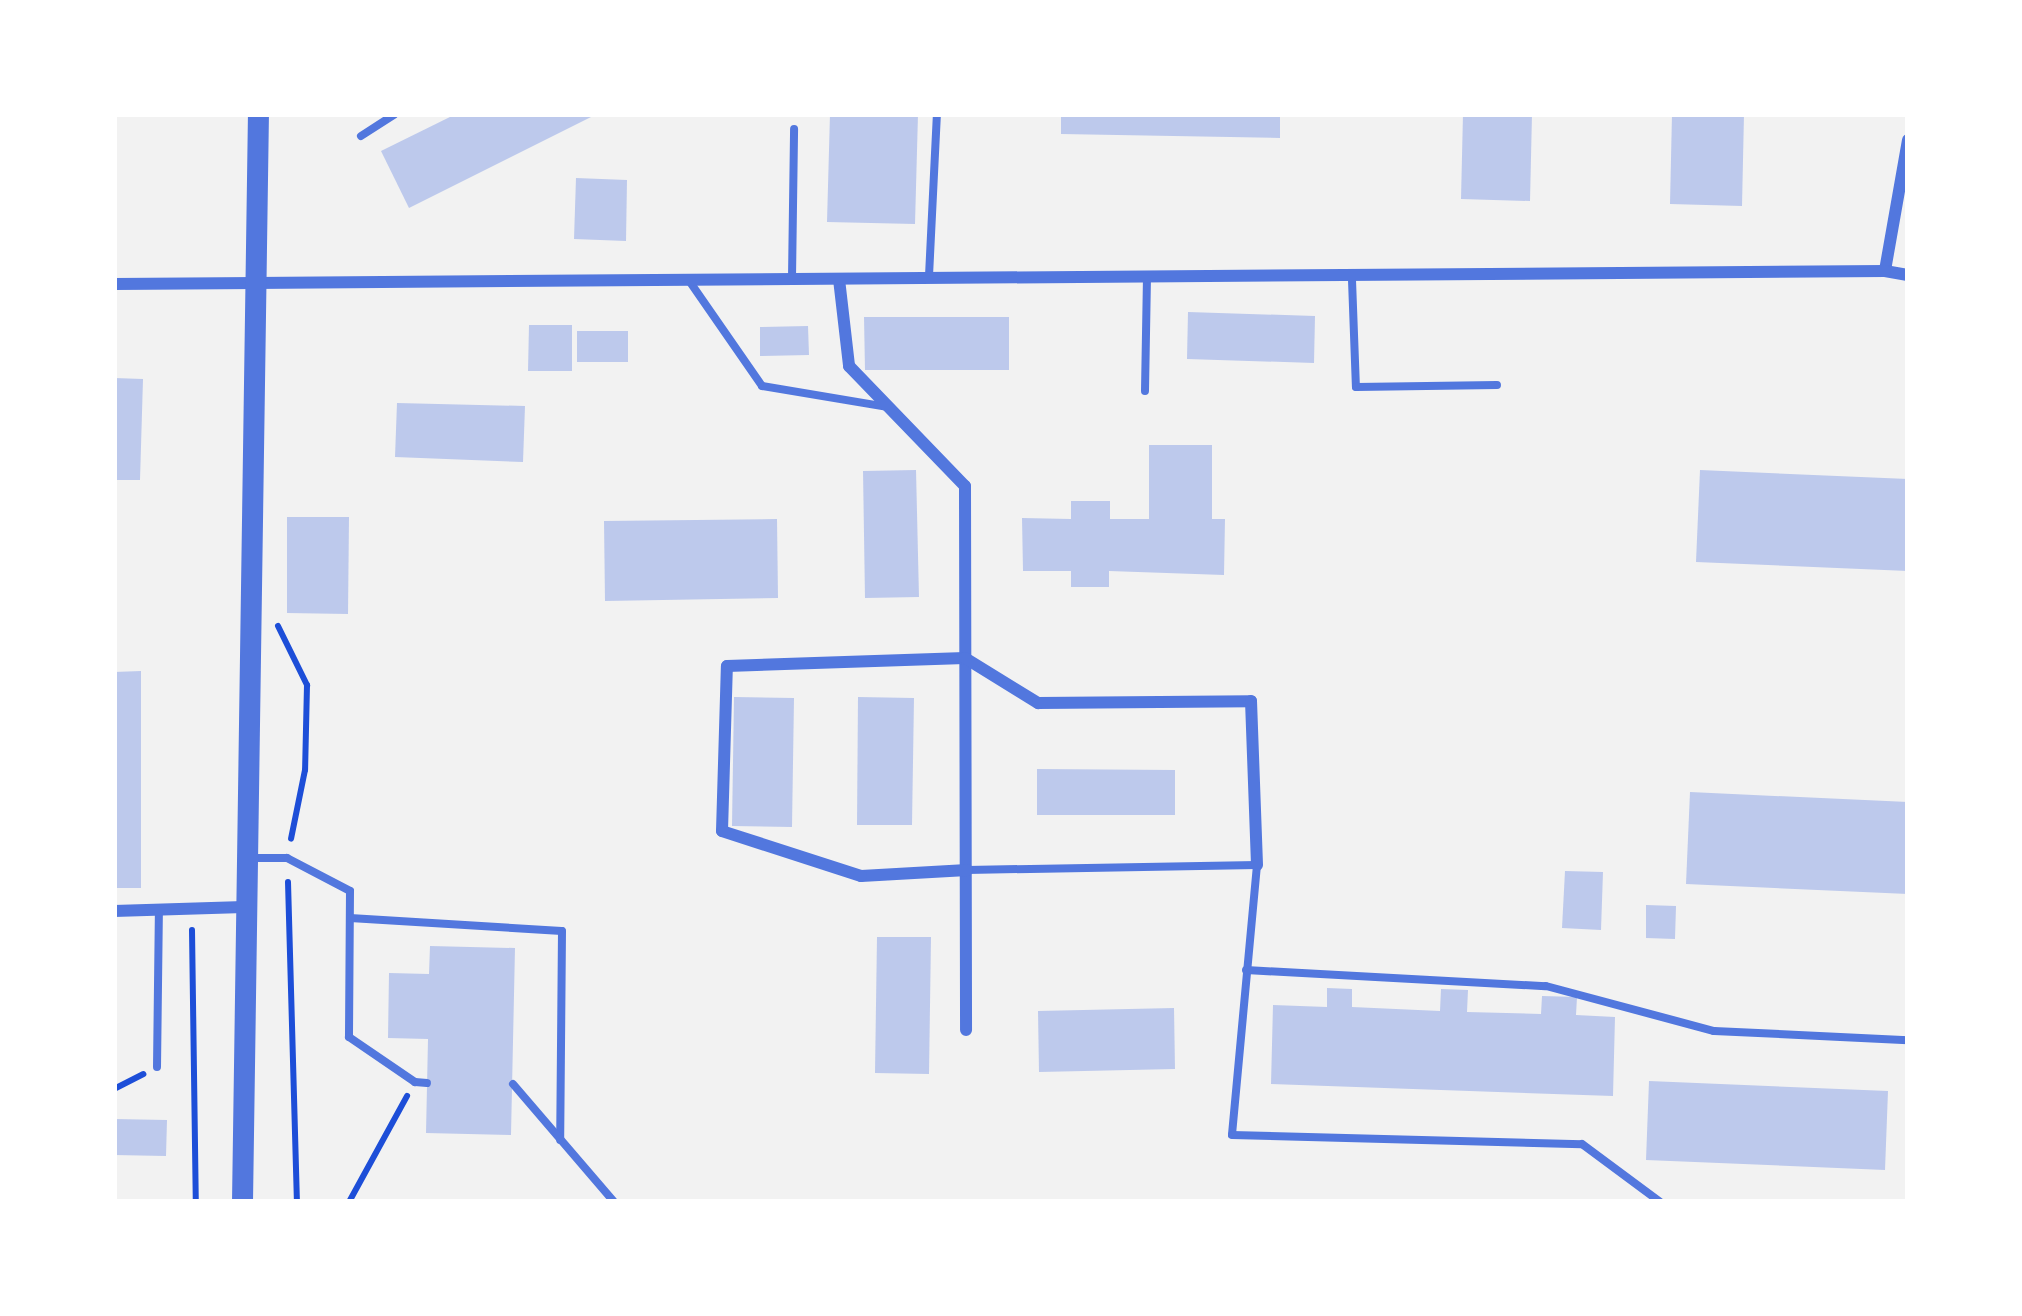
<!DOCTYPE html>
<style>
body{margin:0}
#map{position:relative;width:2022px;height:1316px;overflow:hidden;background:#f2f2f2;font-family:"Exo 2",sans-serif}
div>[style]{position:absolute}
.building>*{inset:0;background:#bdc9ec}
.path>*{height:6px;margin:-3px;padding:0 3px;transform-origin:3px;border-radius:3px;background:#1d4ed8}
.service>*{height:8px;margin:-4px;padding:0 4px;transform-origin:4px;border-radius:4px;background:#5277de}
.minor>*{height:12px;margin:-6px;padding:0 6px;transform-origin:6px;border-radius:6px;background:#5277de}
.tertiary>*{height:21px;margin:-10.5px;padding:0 10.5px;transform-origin:10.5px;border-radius:10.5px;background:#5277de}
span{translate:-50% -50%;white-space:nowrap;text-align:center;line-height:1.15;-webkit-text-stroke:12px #fff;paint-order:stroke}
.frame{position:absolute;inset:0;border:117px solid #fff;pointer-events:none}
</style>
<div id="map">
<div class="building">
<div style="clip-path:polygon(456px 114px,597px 114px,409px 208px,381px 151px)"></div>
<div style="clip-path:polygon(830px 114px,918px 114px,915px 224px,827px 222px)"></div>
<div style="clip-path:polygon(1061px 114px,1280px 114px,1280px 138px,1061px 134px)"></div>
<div style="clip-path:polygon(1463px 114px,1532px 114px,1530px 201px,1461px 199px)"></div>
<div style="clip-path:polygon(1672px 114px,1744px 114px,1742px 206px,1670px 204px)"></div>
<div style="clip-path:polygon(576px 178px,627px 180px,626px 241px,574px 239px)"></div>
<div style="clip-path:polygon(1188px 312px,1315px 316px,1314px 363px,1187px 359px)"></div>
<div style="clip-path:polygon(864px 317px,1009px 317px,1009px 370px,865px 370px)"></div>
<div style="clip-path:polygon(529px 325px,572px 325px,572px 371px,528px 371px)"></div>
<div style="clip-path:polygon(808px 326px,809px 355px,760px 356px,760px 327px)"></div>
<div style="clip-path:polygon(577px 331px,628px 331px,628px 362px,577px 362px)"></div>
<div style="clip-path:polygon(114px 378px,143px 379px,140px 480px,114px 480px)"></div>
<div style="clip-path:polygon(397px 403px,525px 406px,523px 462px,395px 457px)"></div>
<div style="clip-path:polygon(1149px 445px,1212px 445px,1212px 519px,1225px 519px,1224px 575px,1109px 571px,1109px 587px,1071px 587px,1071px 571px,1023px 571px,1022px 518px,1071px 519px,1071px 501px,1110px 501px,1110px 519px,1149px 519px)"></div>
<div style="clip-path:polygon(916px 470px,919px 597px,865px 598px,863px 471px)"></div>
<div style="clip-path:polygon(1700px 470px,1908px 479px,1908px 571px,1696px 562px)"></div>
<div style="clip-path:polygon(287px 517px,349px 517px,348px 614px,287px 613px)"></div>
<div style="clip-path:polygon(777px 519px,778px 598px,605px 601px,604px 521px)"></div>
<div style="clip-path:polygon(141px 671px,141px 888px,114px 888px,114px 672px)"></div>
<div style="clip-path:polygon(734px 697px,794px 698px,792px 827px,732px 826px)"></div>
<div style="clip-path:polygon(858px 697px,914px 698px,912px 825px,857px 825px)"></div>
<div style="clip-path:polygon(1037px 769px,1175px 770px,1175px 815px,1037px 815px)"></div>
<div style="clip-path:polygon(1690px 792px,1908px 802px,1908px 894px,1686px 884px)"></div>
<div style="clip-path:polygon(1565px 871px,1603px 872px,1601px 930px,1562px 928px)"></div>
<div style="clip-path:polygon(1646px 905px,1676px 906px,1675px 939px,1646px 938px)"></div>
<div style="clip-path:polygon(877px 937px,931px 937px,929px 1074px,875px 1073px)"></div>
<div style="clip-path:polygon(430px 946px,515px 948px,511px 1135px,426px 1133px,428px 1039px,388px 1038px,389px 973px,429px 974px)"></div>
<div style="clip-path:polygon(1327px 988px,1352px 989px,1352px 1007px,1440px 1011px,1441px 989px,1468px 990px,1467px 1012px,1541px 1014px,1542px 996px,1577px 997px,1576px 1015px,1615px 1017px,1613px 1096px,1271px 1084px,1273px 1005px,1327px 1007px)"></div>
<div style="clip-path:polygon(1174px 1008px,1175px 1069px,1039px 1072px,1038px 1011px)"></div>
<div style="clip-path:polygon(1649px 1081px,1888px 1091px,1885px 1170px,1646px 1160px)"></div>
<div style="clip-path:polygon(114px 1119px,167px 1120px,166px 1156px,114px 1155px)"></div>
</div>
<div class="path">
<div style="left:278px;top:626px;width:66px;rotate:63.8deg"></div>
<div style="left:307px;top:685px;width:85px;rotate:91.3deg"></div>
<div style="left:305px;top:770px;width:70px;rotate:101.5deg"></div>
<div style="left:288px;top:882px;width:320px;rotate:88.4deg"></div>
<div style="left:192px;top:930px;width:272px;rotate:89.2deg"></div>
<div style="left:114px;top:1089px;width:33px;rotate:-27deg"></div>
<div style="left:349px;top:1202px;width:121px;rotate:-61.3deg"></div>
</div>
<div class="service">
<div style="left:361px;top:136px;width:40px;rotate:-32.9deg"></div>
<div style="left:929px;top:276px;width:162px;rotate:-87.2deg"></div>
<div style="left:792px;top:278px;width:149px;rotate:-89.2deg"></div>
<div style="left:1352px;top:280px;width:107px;rotate:87.9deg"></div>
<div style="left:1356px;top:387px;width:141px;rotate:-0.8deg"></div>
<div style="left:690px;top:282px;width:126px;rotate:55.3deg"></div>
<div style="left:762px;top:386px;width:128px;rotate:9.5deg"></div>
<div style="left:1145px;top:391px;width:113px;rotate:-89deg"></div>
<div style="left:250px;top:858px;width:37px"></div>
<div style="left:287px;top:858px;width:71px;rotate:27.6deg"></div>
<div style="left:350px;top:891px;width:146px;rotate:90.4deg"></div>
<div style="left:349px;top:1037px;width:80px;rotate:34.3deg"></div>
<div style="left:415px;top:1082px;width:12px;rotate:5deg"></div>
<div style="left:967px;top:870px;width:290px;rotate:-1deg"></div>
<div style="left:1257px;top:865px;width:271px;rotate:95.3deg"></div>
<div style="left:1232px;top:1135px;width:350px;rotate:1.5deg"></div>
<div style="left:1582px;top:1144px;width:97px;rotate:36.6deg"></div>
<div style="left:350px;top:918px;width:212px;rotate:3.5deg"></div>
<div style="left:562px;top:931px;width:209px;rotate:90.5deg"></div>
<div style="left:1246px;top:970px;width:300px;rotate:3.1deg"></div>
<div style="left:1546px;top:986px;width:174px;rotate:15deg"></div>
<div style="left:1714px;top:1031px;width:194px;rotate:2.7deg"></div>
<div style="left:157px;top:1067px;width:157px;rotate:-89.3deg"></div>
<div style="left:513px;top:1084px;width:155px;rotate:49.4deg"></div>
</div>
<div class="minor">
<div style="left:1908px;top:140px;width:133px;rotate:100deg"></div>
<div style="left:1885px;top:271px;width:23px;rotate:10deg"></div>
<div style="left:839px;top:279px;width:88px;rotate:83.4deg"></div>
<div style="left:849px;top:366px;width:167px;rotate:46deg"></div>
<div style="left:965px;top:486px;width:544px;rotate:89.89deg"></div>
<div style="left:114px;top:284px;width:1771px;rotate:-0.42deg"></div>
<div style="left:967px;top:870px;width:106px;rotate:176.8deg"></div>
<div style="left:861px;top:876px;width:146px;rotate:-162.1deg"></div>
<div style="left:722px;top:831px;width:165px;rotate:-88.3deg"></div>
<div style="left:727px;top:666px;width:238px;rotate:-1.9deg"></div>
<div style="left:965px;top:658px;width:86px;rotate:31.7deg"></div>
<div style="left:1038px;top:703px;width:213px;rotate:-0.5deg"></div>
<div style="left:1251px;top:701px;width:164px;rotate:87.9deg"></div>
<div style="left:114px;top:911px;width:130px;rotate:-1.8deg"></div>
</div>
<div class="tertiary">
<div style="left:242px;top:1202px;width:1088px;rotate:-89.16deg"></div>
</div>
<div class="frame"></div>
</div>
